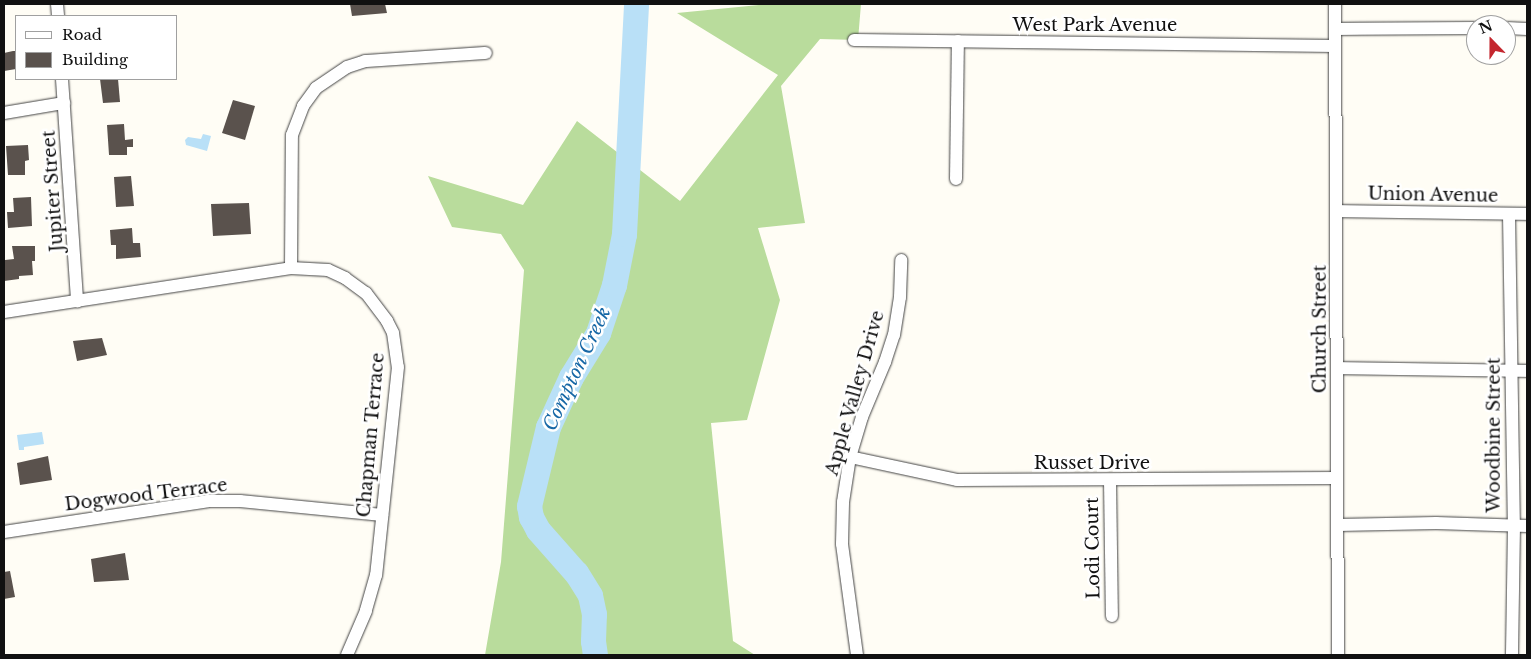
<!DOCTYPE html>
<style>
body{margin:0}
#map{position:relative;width:1531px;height:659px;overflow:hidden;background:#fffdf5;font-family:"Libre Baskerville",serif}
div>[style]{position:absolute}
.forest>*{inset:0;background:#b9dc9c}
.water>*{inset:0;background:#b9e0f7}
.river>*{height:25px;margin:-12.5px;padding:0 12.5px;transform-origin:12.5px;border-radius:12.5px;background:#b9e0f7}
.building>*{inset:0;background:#5a524d}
.roads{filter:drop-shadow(0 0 1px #444) drop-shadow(0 0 1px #444)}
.minor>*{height:12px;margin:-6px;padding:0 6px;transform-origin:6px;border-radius:6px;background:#fff}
span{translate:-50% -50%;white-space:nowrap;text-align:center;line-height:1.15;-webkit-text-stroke:5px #fff;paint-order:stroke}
.street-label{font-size:18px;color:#111}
.water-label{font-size:19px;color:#1768a6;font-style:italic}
.frame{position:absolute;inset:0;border:5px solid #111;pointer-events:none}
.legend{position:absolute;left:15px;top:15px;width:162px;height:65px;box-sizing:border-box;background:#fff;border:1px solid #a0a0a0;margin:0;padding:6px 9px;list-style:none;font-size:15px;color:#111}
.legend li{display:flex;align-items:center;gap:10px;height:25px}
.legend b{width:25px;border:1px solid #a0a0a0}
.north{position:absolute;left:1466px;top:15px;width:50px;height:50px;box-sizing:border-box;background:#fff;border:1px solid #a0a0a0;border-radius:50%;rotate:338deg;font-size:14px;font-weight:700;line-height:20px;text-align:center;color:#111}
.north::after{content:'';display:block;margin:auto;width:18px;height:22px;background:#c4262e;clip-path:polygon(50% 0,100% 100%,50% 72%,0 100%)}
</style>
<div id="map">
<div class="forest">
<div style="clip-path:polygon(770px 4px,861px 4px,858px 40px,820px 39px,781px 86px,805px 223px,758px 228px,780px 300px,747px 420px,711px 423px,733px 641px,755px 655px,485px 655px,501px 562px,524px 270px,501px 234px,452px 227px,428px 176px,523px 205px,577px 121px,680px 201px,778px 75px,677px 13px)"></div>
</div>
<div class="water">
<div style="clip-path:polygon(203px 134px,211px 136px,207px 151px,186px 145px,185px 140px,188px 137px,201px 139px)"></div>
<div style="clip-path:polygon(42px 432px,44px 444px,24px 447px,24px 450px,19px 450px,17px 435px)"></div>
</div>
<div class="river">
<div style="left:595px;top:655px;width:14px;rotate:-98deg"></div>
<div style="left:593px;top:641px;width:27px;rotate:-88deg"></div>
<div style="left:594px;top:614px;width:19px;rotate:-102deg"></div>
<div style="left:590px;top:595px;width:26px;rotate:-122deg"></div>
<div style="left:576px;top:573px;width:57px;rotate:-131.5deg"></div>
<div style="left:538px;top:530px;width:15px;rotate:-118deg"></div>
<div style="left:531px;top:517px;width:11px;rotate:-100deg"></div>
<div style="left:529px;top:506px;width:81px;rotate:-76.5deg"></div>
<div style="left:548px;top:427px;width:55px;rotate:-65.3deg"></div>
<div style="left:571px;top:377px;width:52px;rotate:-58.5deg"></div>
<div style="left:598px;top:333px;width:51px;rotate:-71.6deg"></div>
<div style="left:614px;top:285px;width:52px;rotate:-78.9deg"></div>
<div style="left:624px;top:234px;width:230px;rotate:-87deg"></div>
</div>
<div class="building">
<div style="clip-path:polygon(350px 4px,385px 4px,387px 13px,352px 16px)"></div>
<div style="clip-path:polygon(13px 51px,16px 51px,16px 69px,4px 71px,4px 53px)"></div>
<div style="clip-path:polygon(100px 79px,118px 79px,120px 102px,103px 103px)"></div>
<div style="clip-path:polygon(233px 100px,255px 106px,245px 140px,222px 133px)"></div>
<div style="clip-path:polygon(124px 124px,125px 140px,133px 139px,133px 147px,127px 147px,127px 155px,109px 155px,107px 125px)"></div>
<div style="clip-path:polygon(28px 145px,29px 160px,25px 161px,25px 175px,8px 175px,6px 146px)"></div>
<div style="clip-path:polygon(131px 176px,134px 206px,116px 207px,114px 177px)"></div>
<div style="clip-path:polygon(31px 197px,32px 226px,8px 228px,7px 212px,14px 212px,13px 198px)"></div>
<div style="clip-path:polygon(249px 203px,251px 234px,213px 236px,211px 204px)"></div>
<div style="clip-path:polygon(132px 228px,133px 243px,140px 243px,141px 257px,116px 259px,116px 245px,111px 245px,110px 230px)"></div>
<div style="clip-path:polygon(12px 246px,35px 246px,35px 261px,32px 261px,33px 275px,19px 276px,19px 279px,4px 281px,5px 260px,14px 259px)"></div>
<div style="clip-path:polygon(102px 338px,107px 355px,77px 361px,73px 341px)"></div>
<div style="clip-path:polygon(48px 456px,52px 480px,20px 485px,17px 463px)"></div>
<div style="clip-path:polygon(125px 553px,129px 580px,94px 582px,91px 559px)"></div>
<div style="clip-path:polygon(10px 571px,15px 597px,4px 599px,4px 572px)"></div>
</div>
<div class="roads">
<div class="minor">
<div style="left:57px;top:4px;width:12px;rotate:85deg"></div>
<div style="left:1335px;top:4px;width:651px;rotate:89.74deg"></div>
<div style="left:1506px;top:28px;width:21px;rotate:3deg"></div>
<div style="left:1335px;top:29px;width:141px;rotate:-0.4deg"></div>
<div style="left:854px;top:40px;width:481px;rotate:0.7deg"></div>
<div style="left:62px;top:79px;width:223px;rotate:86.1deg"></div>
<div style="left:4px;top:113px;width:61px;rotate:-9.5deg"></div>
<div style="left:956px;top:179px;width:138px;rotate:-89.2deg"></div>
<div style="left:1338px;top:211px;width:189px;rotate:0.9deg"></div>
<div style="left:1509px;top:214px;width:312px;rotate:89.1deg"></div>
<div style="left:1514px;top:526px;width:129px;rotate:90.9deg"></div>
<div style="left:291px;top:268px;width:133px;rotate:-89.6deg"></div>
<div style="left:292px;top:135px;width:31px;rotate:-69deg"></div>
<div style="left:303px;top:106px;width:22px;rotate:-54deg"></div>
<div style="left:316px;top:88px;width:37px;rotate:-34deg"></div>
<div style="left:347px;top:67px;width:19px;rotate:-18deg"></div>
<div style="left:365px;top:61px;width:121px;rotate:-3.8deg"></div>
<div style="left:4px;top:312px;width:290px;rotate:-8.7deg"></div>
<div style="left:291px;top:268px;width:37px;rotate:3deg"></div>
<div style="left:328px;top:270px;width:19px;rotate:25deg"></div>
<div style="left:345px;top:278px;width:26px;rotate:36deg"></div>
<div style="left:366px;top:293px;width:35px;rotate:53deg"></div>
<div style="left:387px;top:321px;width:13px;rotate:63deg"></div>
<div style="left:393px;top:333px;width:34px;rotate:82deg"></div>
<div style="left:398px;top:367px;width:209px;rotate:96deg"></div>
<div style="left:376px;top:575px;width:37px;rotate:106deg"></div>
<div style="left:366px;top:611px;width:48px;rotate:113.4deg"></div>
<div style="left:1338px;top:368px;width:189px;rotate:0.9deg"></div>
<div style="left:850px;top:457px;width:109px;rotate:12.1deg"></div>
<div style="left:957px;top:480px;width:380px;rotate:-0.3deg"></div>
<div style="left:1110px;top:480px;width:136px;rotate:89.2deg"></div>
<div style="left:1338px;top:525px;width:98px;rotate:-1.2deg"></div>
<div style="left:1436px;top:523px;width:91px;rotate:1.9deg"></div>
<div style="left:4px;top:532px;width:206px;rotate:-8.6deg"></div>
<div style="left:208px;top:501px;width:32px"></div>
<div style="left:240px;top:501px;width:143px;rotate:5.6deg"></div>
<div style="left:857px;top:655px;width:112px;rotate:-97.7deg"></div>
<div style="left:842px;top:544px;width:42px;rotate:-88.6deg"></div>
<div style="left:843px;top:502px;width:46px;rotate:-81.2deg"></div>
<div style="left:850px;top:457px;width:42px;rotate:-73.3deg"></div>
<div style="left:862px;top:417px;width:60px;rotate:-67.3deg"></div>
<div style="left:885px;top:362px;width:28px;rotate:-72deg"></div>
<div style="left:894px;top:335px;width:38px;rotate:-81deg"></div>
<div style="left:900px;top:297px;width:37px;rotate:-88deg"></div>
</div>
</div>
<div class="street-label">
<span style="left:1095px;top:25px">West Park Avenue</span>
<span style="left:53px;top:191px;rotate:-94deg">Jupiter Street</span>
<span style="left:1433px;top:195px;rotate:1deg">Union Avenue</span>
<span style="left:1320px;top:329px;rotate:-90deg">Church Street</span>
<span style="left:855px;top:393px;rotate:-74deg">Apple Valley Drive</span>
<span style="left:371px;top:435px;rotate:-85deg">Chapman Terrace</span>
<span style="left:1494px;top:435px;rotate:-90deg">Woodbine Street</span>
<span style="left:1092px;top:463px">Russet Drive</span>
<span style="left:146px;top:495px;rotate:-7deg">Dogwood Terrace</span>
<span style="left:1093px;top:548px;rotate:-91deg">Lodi Court</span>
</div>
<div class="water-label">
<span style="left:577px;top:369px;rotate:-65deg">Compton Creek</span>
</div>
<div class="frame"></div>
<ul class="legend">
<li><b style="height:6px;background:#fff"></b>Road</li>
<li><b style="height:14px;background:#5a524d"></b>Building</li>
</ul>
<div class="north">N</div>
</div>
